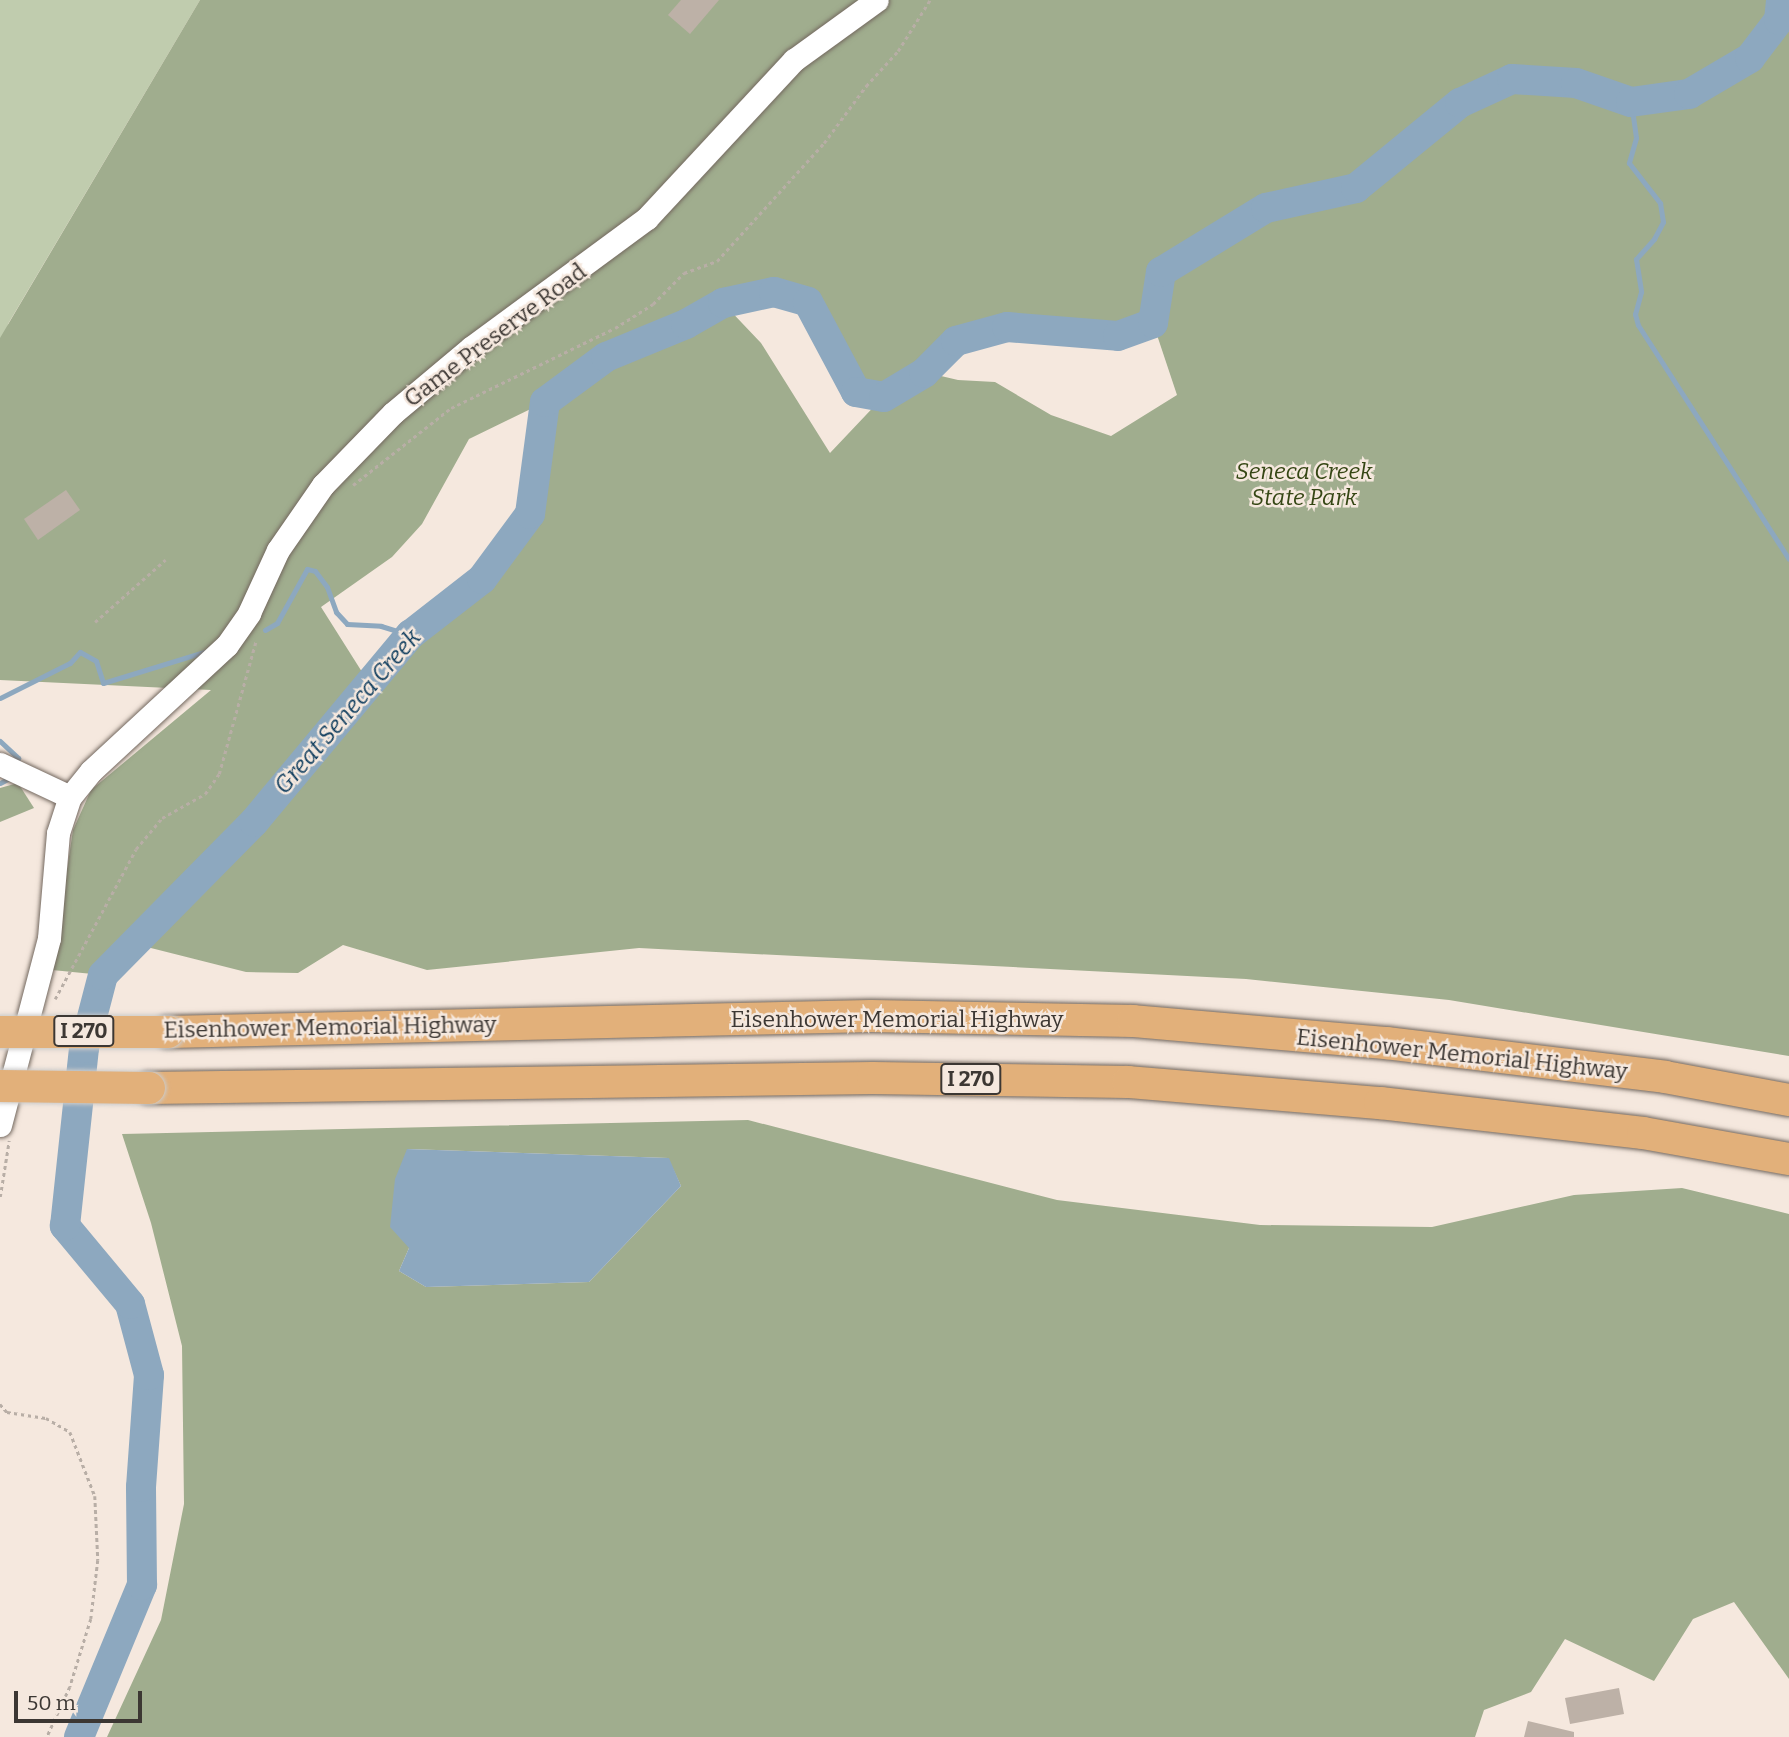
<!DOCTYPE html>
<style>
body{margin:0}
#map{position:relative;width:1789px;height:1737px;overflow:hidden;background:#f5e8de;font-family:Bitter,serif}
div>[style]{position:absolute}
.green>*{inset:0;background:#c0ccae}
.forest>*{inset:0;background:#a0ad8e}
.water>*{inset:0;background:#8da8bf}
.stream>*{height:5px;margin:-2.5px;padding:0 2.5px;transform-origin:2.5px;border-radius:2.5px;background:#8da8bf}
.river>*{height:30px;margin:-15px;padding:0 15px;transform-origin:15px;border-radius:15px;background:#8da8bf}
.building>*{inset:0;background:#bdb1a7}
.path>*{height:2.5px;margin-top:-1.25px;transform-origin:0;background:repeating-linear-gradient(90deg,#b8aea6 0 3.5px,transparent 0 7px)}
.roads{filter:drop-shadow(0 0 2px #73685f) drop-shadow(0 0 2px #73685f)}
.minor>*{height:23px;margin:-11.5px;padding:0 11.5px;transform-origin:11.5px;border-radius:11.5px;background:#fff}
.highway>*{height:32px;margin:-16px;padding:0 16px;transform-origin:16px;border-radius:16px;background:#e2b07a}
.bridges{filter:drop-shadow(0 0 2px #cccbca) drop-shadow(0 0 2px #cccbca)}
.highway-bridge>*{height:32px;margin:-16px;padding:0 16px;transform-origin:16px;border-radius:16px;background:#e2b07a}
span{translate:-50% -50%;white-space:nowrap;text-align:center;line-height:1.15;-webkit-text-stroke:5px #f5e8de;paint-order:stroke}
.shield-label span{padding:2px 5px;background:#f5e8de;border:2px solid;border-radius:5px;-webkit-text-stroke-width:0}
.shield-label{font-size:21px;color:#3c3733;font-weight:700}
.street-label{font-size:23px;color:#3c3733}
.park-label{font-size:23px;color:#354614;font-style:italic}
.water-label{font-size:24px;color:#0f3d5e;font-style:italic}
.scale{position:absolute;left:14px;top:1691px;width:128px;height:32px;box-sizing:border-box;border:4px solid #3c3733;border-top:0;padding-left:9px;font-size:21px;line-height:24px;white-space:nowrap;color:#3c3733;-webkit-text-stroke:5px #f5e8de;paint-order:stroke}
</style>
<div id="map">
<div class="green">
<div style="clip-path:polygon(0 0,200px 0,8px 324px,0 407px)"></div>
</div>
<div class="forest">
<div style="clip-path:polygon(evenodd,200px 0,1789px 0,1789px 1056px,1449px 1000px,1246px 979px,639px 948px,427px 970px,343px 945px,298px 973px,246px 972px,135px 944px,103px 975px,52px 970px,73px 830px,91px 790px,211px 690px,0 680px,0 338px,200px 0,774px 292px,808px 302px,856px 392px,883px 397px,830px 453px,761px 343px,723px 303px,774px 292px,200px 0,1153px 323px,1177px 395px,1111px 436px,1051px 415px,995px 382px,958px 380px,924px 372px,956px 341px,1007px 327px,1118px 336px,1153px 323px,200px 0,545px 402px,530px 514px,482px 579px,410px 635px,369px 683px,321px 607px,392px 557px,422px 524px,469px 439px,545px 402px)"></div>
<div style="clip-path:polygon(18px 783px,34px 808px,0 822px,0 788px)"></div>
<div style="clip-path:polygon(evenodd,748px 1120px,1057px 1200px,1260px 1225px,1432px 1227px,1574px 1195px,1682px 1188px,1789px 1214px,1789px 1679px,1734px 1602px,1693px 1619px,1654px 1681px,1565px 1639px,1531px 1692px,1484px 1710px,1475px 1737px,107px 1737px,161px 1620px,184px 1504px,182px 1346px,151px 1223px,122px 1134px,748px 1120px,407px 1149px,668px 1158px,681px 1186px,589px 1282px,426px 1287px,399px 1271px,409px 1248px,407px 1149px)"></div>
</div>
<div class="water">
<div style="clip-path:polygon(407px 1149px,669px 1158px,681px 1186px,589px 1282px,426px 1287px,399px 1271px,409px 1248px,390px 1227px,395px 1179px)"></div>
</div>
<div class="stream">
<div style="left:1631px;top:102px;width:36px;rotate:82deg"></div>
<div style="left:1636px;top:138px;width:26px;rotate:106deg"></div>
<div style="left:1629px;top:163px;width:51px;rotate:52.2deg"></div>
<div style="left:1660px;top:203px;width:19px;rotate:81deg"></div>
<div style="left:1663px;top:222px;width:19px;rotate:118deg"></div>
<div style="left:1654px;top:239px;width:27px;rotate:132deg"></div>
<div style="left:1636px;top:259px;width:33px;rotate:81deg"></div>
<div style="left:1641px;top:292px;width:23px;rotate:105deg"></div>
<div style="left:1635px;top:314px;width:11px;rotate:75deg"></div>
<div style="left:1638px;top:325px;width:278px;rotate:57.2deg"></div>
<div style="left:265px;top:630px;width:14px;rotate:-30deg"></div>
<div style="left:277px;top:623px;width:62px;rotate:-60.9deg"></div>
<div style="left:307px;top:569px;width:8px;rotate:14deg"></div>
<div style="left:315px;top:571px;width:20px;rotate:53deg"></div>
<div style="left:327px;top:587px;width:27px;rotate:70deg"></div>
<div style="left:336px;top:612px;width:16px;rotate:47deg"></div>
<div style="left:347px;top:624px;width:34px;rotate:3deg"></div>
<div style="left:381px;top:626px;width:30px;rotate:17deg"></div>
<div style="left:0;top:698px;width:78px;rotate:-26.6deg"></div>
<div style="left:70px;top:663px;width:15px;rotate:-48deg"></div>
<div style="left:80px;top:652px;width:18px;rotate:29deg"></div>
<div style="left:96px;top:661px;width:23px;rotate:72deg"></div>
<div style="left:103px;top:683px;width:106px;rotate:-17.1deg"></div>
<div style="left:0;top:741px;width:25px;rotate:43deg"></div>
<div style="left:18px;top:758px;width:6px;rotate:108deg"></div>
<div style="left:0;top:783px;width:15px;rotate:-28deg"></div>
</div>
<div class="river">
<div style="left:79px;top:1737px;width:165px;rotate:-67.5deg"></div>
<div style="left:142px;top:1585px;width:98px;rotate:-90.6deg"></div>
<div style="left:141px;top:1487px;width:112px;rotate:-85.9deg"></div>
<div style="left:149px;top:1375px;width:73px;rotate:-105deg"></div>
<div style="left:130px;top:1304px;width:102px;rotate:-129.8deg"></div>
<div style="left:65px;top:1226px;width:179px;rotate:-83.9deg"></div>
<div style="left:84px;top:1048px;width:75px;rotate:-75.4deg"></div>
<div style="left:103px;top:975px;width:215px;rotate:-45.4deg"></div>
<div style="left:254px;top:822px;width:244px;rotate:-50.2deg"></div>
<div style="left:410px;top:635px;width:91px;rotate:-37.9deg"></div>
<div style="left:482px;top:579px;width:81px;rotate:-53.6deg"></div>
<div style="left:530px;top:514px;width:113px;rotate:-82.4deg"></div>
<div style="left:545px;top:402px;width:76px;rotate:-36.4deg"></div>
<div style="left:606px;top:357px;width:87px;rotate:-22.4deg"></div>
<div style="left:686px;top:324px;width:43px;rotate:-29.6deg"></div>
<div style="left:723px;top:303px;width:52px;rotate:-12.2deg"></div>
<div style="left:774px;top:292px;width:35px;rotate:16deg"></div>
<div style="left:808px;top:302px;width:102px;rotate:61.9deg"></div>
<div style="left:856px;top:392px;width:28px;rotate:10deg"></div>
<div style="left:884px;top:397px;width:47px;rotate:-31deg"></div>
<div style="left:924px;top:373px;width:45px;rotate:-45deg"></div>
<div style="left:956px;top:341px;width:53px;rotate:-15.4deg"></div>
<div style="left:1007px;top:327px;width:111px;rotate:4.6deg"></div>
<div style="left:1118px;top:336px;width:37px;rotate:-20deg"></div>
<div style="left:1153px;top:323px;width:52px;rotate:-81.1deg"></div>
<div style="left:1161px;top:272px;width:123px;rotate:-31.4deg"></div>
<div style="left:1266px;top:208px;width:92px;rotate:-12.5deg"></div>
<div style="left:1356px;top:188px;width:134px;rotate:-39.3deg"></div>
<div style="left:1460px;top:103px;width:57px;rotate:-24.8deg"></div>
<div style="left:1512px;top:79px;width:64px;rotate:3.6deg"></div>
<div style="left:1576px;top:83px;width:58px;rotate:19.1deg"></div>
<div style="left:1631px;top:102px;width:59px;rotate:-7.9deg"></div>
<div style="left:1689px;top:94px;width:71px;rotate:-30.5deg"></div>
<div style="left:1750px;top:58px;width:48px;rotate:-52.7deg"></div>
<div style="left:1779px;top:20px;width:20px;rotate:-84deg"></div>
</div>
<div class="building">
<div style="clip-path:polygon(681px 0,719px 0,690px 34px,668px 15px)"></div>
<div style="clip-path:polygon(66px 490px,80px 510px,38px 540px,24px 519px)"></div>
<div style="clip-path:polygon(1619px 1688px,1624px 1714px,1570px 1724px,1565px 1698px)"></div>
<div style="clip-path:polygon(1528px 1721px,1574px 1732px,1574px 1737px,1524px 1737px)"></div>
</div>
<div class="path">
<div style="left:353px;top:485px;width:125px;rotate:-38.2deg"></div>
<div style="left:451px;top:408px;width:182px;rotate:-26deg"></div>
<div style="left:615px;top:328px;width:45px;rotate:-32.3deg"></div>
<div style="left:653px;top:304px;width:44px;rotate:-45deg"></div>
<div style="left:684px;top:273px;width:35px;rotate:-20deg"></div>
<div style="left:717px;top:261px;width:159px;rotate:-47.8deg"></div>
<div style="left:824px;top:143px;width:71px;rotate:-53.6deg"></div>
<div style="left:866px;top:86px;width:47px;rotate:-47.6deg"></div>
<div style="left:898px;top:51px;width:60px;rotate:-57.9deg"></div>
<div style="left:95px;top:622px;width:94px;rotate:-41.5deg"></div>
<div style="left:55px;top:999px;width:170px;rotate:-61.6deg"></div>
<div style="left:136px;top:849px;width:40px;rotate:-50deg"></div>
<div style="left:162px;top:818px;width:49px;rotate:-29.2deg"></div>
<div style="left:205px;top:794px;width:24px;rotate:-55deg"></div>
<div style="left:219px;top:774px;width:138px;rotate:-74.5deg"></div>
<div style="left:0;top:1197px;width:57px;rotate:-80.9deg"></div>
<div style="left:0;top:1404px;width:11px;rotate:49deg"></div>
<div style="left:7px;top:1412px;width:39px;rotate:9deg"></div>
<div style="left:46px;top:1418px;width:28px;rotate:30deg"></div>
<div style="left:70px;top:1432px;width:69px;rotate:68.7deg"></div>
<div style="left:95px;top:1496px;width:64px;rotate:87.3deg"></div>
<div style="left:98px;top:1560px;width:59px;rotate:96.8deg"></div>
<div style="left:91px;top:1619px;width:71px;rotate:107.2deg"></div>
<div style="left:70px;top:1687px;width:55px;rotate:114.7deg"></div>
</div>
<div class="roads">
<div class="minor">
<div style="left:0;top:764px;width:77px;rotate:25.2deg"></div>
<div style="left:0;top:1125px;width:193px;rotate:-75.3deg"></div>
<div style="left:49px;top:938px;width:105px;rotate:-85.1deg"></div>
<div style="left:58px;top:833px;width:38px;rotate:-72deg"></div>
<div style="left:70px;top:797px;width:33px;rotate:-51deg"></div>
<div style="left:91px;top:771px;width:185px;rotate:-42.8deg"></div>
<div style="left:227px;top:645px;width:39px;rotate:-55deg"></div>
<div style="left:249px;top:613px;width:69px;rotate:-65.3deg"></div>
<div style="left:278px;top:550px;width:79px;rotate:-55.3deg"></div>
<div style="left:323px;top:485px;width:100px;rotate:-45.8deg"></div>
<div style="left:393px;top:413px;width:103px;rotate:-39.9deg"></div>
<div style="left:472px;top:347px;width:217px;rotate:-36.4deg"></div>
<div style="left:647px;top:218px;width:216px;rotate:-47.1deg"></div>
<div style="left:794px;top:60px;width:102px;rotate:-35.9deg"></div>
</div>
<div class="highway">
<div style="left:168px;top:1032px;width:703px;rotate:-1.3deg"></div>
<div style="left:871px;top:1016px;width:262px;rotate:1.1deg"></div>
<div style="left:1133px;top:1021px;width:254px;rotate:5deg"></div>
<div style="left:1386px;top:1043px;width:281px;rotate:6.9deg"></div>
<div style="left:1665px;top:1077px;width:126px;rotate:10.5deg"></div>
<div style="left:149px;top:1088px;width:724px;rotate:-0.79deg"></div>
<div style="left:873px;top:1078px;width:255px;rotate:0.9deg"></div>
<div style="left:1128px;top:1082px;width:253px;rotate:4.8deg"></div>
<div style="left:1380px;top:1103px;width:265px;rotate:6.5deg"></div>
<div style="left:1643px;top:1133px;width:148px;rotate:10.1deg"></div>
</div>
</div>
<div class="bridges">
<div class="highway-bridge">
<div style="left:0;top:1032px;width:168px"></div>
<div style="left:0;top:1086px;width:149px;rotate:0.8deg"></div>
</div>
</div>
<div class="shield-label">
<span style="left:84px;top:1031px">I 270</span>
<span style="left:971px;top:1079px">I 270</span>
</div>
<div class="street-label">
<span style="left:495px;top:335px;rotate:-37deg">Game Preserve Road</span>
<span style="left:897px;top:1019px">Eisenhower Memorial Highway</span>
<span style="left:330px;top:1027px;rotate:-1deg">Eisenhower Memorial Highway</span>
<span style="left:1462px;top:1054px;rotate:6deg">Eisenhower Memorial Highway</span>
</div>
<div class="park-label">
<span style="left:1304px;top:484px">Seneca Creek<br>State Park</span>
</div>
<div class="water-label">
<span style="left:348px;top:712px;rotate:-49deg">Great Seneca Creek</span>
</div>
<div class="scale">50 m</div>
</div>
